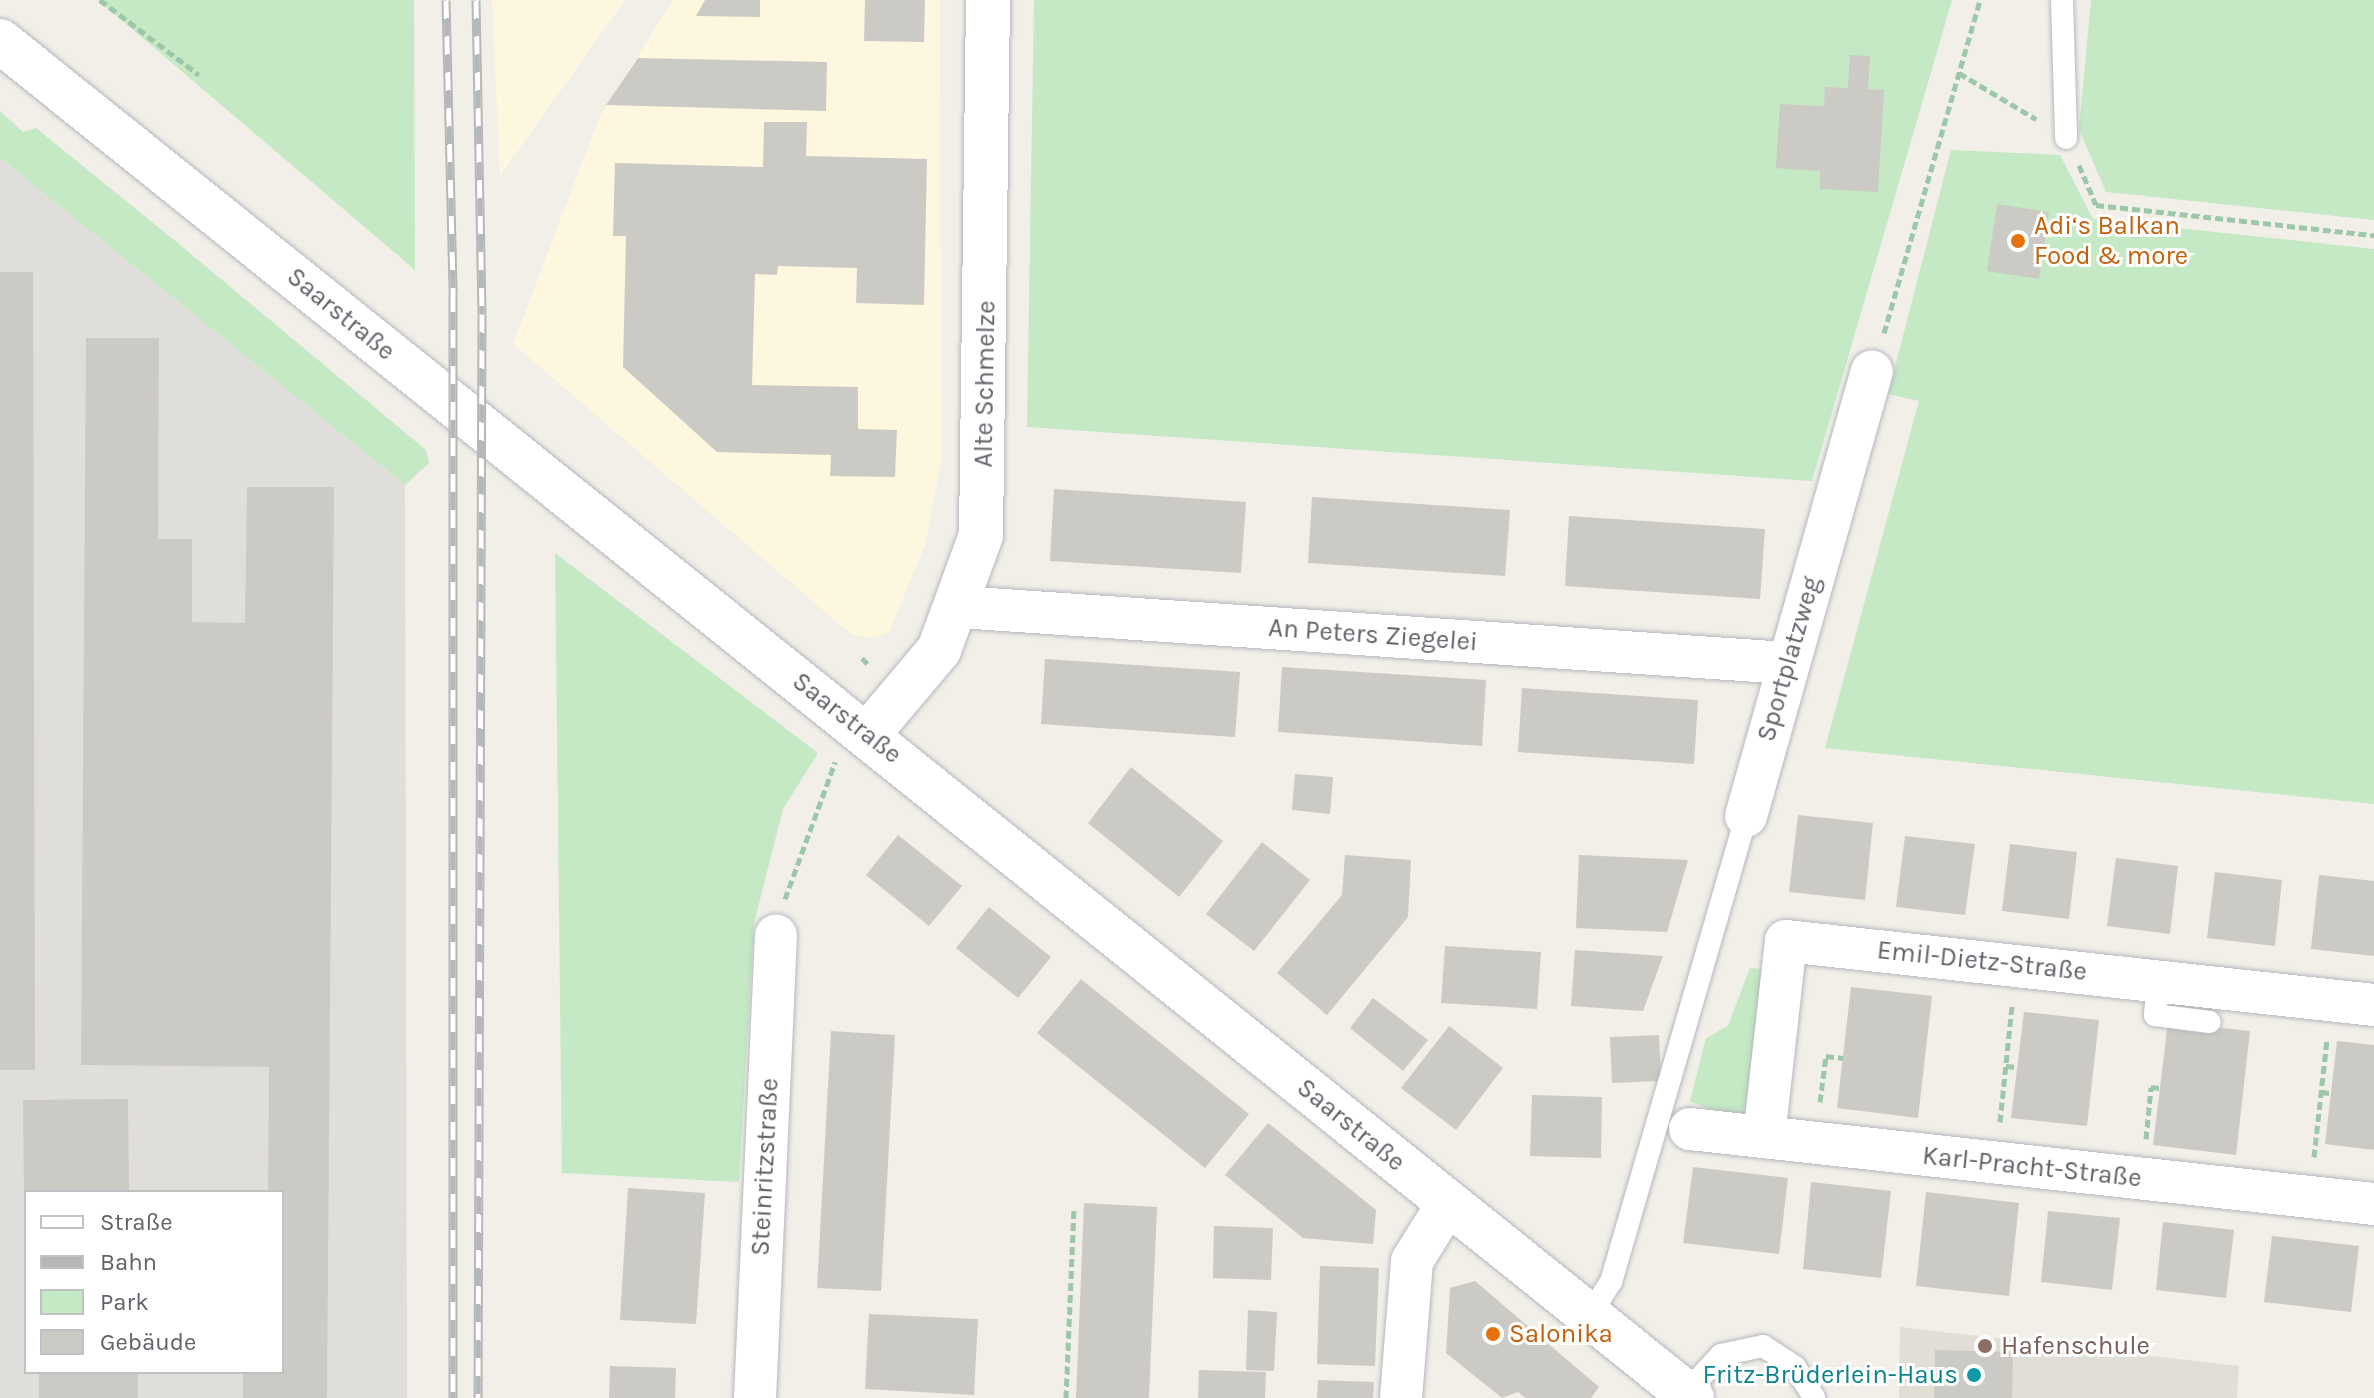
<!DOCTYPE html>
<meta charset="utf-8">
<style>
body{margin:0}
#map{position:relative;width:2374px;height:1398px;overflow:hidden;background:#f1efe8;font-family:Karla,sans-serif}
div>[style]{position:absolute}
.commercial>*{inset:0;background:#fef7e0}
.industrial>*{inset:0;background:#e0deda}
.education>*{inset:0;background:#e1ded6}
.green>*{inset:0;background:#c5e8c5}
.building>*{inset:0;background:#cccac5}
.path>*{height:5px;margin-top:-2.5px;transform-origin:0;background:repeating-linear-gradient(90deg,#9cc7a9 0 8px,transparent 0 12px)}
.roads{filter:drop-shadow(0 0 2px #b5b8bc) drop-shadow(0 0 2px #b5b8bc)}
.service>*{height:22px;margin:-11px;padding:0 11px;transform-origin:11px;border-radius:11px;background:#fff}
.minor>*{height:42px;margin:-21px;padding:0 21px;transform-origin:21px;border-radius:21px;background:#fff}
.tertiary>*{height:44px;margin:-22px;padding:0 22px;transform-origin:22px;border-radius:22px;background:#fff}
.secondary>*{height:44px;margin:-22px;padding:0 22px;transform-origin:22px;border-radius:22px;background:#fff}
.rail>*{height:9px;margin-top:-4.5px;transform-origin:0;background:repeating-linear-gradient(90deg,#fff 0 18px,#b6b7b8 0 36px);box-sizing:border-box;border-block:2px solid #b6b7b8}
.dots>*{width:22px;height:22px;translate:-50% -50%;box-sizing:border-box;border:4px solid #fff;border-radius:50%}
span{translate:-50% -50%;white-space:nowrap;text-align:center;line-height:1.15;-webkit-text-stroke:6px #fff;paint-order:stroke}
.food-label{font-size:26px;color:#c56008}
.left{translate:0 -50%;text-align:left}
.street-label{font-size:26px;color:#5f6368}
.education-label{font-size:26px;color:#785e54}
.culture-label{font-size:26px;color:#0d838f}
.right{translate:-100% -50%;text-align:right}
.legend{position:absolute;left:24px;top:1190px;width:260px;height:184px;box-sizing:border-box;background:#fff;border:2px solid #bfc1c3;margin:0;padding:10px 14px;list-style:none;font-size:24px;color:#5f6368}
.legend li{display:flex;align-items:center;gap:16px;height:40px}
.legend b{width:40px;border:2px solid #bfc1c3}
</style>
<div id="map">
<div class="commercial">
<div style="clip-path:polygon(492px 0,625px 0,500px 176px)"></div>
<div style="clip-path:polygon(673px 0,940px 0,941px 461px,925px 545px,889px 632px,872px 638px,852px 635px,513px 344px,600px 116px)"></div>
</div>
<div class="industrial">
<div style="clip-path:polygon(evenodd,0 158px,405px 485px,407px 1398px,0 1398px,0 158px,26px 1192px,282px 1192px,282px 1372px,26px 1372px,26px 1192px)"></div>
</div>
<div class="education">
<div style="clip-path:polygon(1900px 1327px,2239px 1366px,2237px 1398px,1899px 1398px)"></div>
</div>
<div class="green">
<div style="clip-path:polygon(98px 0,414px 0,415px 270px)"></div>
<div style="clip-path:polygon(1034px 0,1952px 0,1812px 481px,1027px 427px)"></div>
<div style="clip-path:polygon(2091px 0,2374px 0,2374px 220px,2106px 192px,2079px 129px)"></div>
<div style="clip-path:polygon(0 111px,23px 132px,36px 128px,179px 244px,426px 450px,429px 463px,405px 485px,0 158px)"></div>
<div style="clip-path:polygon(1951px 150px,2060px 155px,2093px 219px,2374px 249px,2374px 804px,1825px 748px,1919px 401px,1888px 394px)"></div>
<div style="clip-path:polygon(555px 553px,818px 753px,783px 809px,754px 923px,739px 1182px,562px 1173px)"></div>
<div style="clip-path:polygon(1750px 968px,1762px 969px,1751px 1106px,1743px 1118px,1731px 1119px,1690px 1101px,1706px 1038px,1728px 1026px)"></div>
</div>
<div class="building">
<div style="clip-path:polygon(705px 0,760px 0,760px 17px,696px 16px)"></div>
<div style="clip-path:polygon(865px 0,925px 0,924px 42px,864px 41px)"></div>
<div style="clip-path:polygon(1850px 55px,1870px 56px,1868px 89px,1884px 90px,1878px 192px,1820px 189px,1820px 171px,1776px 168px,1780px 104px,1824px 106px,1825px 87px,1848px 88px)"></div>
<div style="clip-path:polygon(638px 58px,827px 62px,826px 111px,606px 105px)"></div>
<div style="clip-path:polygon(764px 122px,807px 122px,806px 156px,927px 159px,924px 305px,856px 303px,857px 268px,778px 266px,777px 275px,755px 274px,752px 385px,858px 387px,858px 429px,897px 430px,895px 477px,830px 476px,831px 455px,717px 452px,623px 367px,626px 236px,613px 236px,615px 163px,763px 167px)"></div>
<div style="clip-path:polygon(1997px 204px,2049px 212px,2039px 279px,1987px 271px)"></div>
<div style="clip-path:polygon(0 272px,33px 272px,35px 1070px,0 1070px)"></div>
<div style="clip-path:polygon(86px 338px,159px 338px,158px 539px,192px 539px,192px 622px,245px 623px,247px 487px,334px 487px,327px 1398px,243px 1398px,243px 1372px,282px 1372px,282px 1192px,268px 1192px,269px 1067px,81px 1065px)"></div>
<div style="clip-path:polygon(1054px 489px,1246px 502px,1241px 573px,1050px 561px)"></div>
<div style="clip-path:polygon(1312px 497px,1510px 510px,1505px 576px,1308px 563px)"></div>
<div style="clip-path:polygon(1569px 516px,1765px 529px,1760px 599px,1565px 586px)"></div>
<div style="clip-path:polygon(1045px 659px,1240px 672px,1235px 737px,1041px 724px)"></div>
<div style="clip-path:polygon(1282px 667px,1486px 680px,1482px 746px,1278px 732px)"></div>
<div style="clip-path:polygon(1522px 688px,1698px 700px,1694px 764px,1518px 752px)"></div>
<div style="clip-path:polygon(1131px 767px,1223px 841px,1179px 897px,1088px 823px)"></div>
<div style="clip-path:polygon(1295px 774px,1333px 777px,1330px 814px,1292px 810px)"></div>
<div style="clip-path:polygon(1798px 815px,1873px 823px,1865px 900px,1789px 892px)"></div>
<div style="clip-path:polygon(898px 835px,962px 886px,929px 926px,866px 875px)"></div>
<div style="clip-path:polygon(1905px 836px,1975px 844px,1965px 915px,1896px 907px)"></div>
<div style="clip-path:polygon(1262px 842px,1310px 880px,1254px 951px,1206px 914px)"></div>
<div style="clip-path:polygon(2010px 844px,2077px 852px,2069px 919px,2002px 911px)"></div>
<div style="clip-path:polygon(1345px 855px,1411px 860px,1408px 917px,1327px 1015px,1277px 973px,1342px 895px)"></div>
<div style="clip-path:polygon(1579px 855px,1688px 860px,1667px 932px,1576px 928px)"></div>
<div style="clip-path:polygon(2116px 858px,2178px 866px,2170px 934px,2107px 926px)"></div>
<div style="clip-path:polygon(2215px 872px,2282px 880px,2275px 946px,2207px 938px)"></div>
<div style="clip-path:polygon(2319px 875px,2374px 881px,2374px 956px,2311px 949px)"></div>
<div style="clip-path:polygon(989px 907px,1051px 957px,1018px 998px,956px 948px)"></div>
<div style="clip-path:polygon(1445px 946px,1541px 952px,1537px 1009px,1441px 1003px)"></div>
<div style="clip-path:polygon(1575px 950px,1663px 956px,1643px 1011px,1571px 1006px)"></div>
<div style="clip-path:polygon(1081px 979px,1249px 1114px,1205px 1168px,1037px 1033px)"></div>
<div style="clip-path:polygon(1851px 987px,1932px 996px,1918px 1118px,1837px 1108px)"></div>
<div style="clip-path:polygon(1373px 998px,1428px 1040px,1403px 1071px,1350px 1028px)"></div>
<div style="clip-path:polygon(2024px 1012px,2099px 1020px,2087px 1126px,2011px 1118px)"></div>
<div style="clip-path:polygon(2168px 1022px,2250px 1031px,2236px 1155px,2153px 1145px)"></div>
<div style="clip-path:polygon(1449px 1026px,1503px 1068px,1456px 1130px,1401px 1088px)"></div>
<div style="clip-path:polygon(831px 1031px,895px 1035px,881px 1291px,817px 1288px)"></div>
<div style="clip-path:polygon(1659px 1035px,1661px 1081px,1612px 1083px,1610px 1037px)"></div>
<div style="clip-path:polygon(2337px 1041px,2374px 1045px,2374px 1150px,2325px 1144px)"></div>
<div style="clip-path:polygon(1532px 1095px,1602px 1097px,1601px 1158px,1530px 1156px)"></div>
<div style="clip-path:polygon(128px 1099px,129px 1192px,24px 1192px,23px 1100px)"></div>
<div style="clip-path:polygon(1268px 1123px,1376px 1210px,1373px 1244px,1303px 1238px,1225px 1175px)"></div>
<div style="clip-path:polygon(1693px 1167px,1788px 1178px,1779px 1254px,1683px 1243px)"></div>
<div style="clip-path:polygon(1811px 1182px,1891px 1191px,1881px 1278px,1803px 1269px)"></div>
<div style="clip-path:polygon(628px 1188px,705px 1193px,696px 1324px,620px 1320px)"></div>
<div style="clip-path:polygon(1926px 1192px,2019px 1203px,2009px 1296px,1916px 1286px)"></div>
<div style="clip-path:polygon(1084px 1203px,1157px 1207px,1149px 1398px,1076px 1398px)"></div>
<div style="clip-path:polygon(2048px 1211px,2120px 1218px,2112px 1290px,2041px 1282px)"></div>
<div style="clip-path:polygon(2163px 1222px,2234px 1230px,2226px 1298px,2156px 1290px)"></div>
<div style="clip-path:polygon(1214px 1226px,1273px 1228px,1271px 1280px,1213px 1278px)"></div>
<div style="clip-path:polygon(2272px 1236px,2359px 1246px,2351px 1312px,2264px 1302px)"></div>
<div style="clip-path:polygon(1320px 1266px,1379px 1268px,1375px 1366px,1317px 1364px)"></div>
<div style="clip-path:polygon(1475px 1281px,1599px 1387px,1591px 1398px,1525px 1398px,1518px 1392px,1502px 1398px,1446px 1353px,1450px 1288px)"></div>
<div style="clip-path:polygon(1248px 1310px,1277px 1312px,1274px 1371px,1246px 1370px)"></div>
<div style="clip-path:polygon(869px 1314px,978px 1319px,974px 1395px,865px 1389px)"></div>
<div style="clip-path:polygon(1935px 1350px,2013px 1352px,2012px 1398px,1934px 1398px)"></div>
<div style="clip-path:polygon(610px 1366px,676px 1368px,675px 1398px,609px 1398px)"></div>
<div style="clip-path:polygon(1199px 1370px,1266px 1372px,1265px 1398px,1198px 1398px)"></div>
<div style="clip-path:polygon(138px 1373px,138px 1398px,39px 1398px,39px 1374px)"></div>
<div style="clip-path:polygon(1318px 1380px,1374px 1382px,1373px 1398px,1317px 1398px)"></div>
</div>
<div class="path">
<div style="left:100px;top:0;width:124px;rotate:37.1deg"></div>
<div style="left:1959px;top:73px;width:90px;rotate:30.9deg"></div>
<div style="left:2079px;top:165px;width:43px;rotate:67deg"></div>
<div style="left:2096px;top:205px;width:280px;rotate:6.2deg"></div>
<div style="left:1884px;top:333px;width:347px;rotate:-73.9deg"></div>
<div style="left:862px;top:658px;width:8px;rotate:45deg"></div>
<div style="left:785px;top:899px;width:146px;rotate:-69.9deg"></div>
<div style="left:2006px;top:1066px;width:11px;rotate:5deg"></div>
<div style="left:2321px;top:1092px;width:10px;rotate:6deg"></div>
<div style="left:1820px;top:1102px;width:46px;rotate:-82.6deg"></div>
<div style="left:1826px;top:1056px;width:17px;rotate:7deg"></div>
<div style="left:2000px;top:1122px;width:118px;rotate:-84.1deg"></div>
<div style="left:2146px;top:1139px;width:52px;rotate:-84.5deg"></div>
<div style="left:2151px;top:1087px;width:9px;rotate:6deg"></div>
<div style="left:2314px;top:1157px;width:118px;rotate:-83.7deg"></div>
<div style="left:1066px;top:1398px;width:188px;rotate:-87.6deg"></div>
</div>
<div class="roads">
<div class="service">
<div style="left:2062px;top:0;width:138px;rotate:88.3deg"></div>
<div style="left:2158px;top:980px;width:35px;rotate:95deg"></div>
<div style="left:2155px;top:1015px;width:55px;rotate:7.3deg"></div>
<div style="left:1590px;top:1315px;width:39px;rotate:-58deg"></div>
<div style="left:1611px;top:1282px;width:485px;rotate:-73.8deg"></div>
<div style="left:1686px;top:1393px;width:52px;rotate:-47.4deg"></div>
<div style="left:1721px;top:1355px;width:43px;rotate:-12.1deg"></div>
<div style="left:1763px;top:1346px;width:38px;rotate:33deg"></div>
<div style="left:1795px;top:1367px;width:36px;rotate:58deg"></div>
</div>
<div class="minor">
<div style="left:959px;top:607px;width:830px;rotate:3.87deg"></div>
<div style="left:1746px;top:816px;width:462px;rotate:-74.2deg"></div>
<div style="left:1690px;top:1129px;width:688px;rotate:6.26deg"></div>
<div style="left:1764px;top:1137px;width:197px;rotate:-83.6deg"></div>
<div style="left:1786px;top:941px;width:591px;rotate:6.21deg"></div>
<div style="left:755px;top:1398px;width:463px;rotate:-87.4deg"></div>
<div style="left:1401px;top:1398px;width:137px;rotate:-85.4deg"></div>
<div style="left:1412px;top:1261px;width:68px;rotate:-58.2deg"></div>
</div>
<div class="tertiary">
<div style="left:869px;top:733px;width:109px;rotate:-49.9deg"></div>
<div style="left:939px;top:650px;width:122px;rotate:-69.9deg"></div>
<div style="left:981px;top:535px;width:535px;rotate:-89.25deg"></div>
</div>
<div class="secondary">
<div style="left:0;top:41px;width:2169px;rotate:38.73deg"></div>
</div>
</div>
<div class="rail">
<div style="left:446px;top:0;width:294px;rotate:88.6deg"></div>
<div style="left:453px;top:294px;width:1104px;rotate:90deg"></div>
<div style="left:476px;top:0;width:314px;rotate:88.9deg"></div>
<div style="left:482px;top:314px;width:1084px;rotate:90.21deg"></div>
</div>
<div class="dots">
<div style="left:2018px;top:241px;background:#e8710a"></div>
<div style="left:1493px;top:1334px;background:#e8710a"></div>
<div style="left:1985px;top:1346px;background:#8d6e63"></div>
<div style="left:1974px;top:1375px;background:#0f9aa8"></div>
</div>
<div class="food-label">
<span class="left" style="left:2034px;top:241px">Adi‘s Balkan<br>Food &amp; more</span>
<span class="left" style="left:1509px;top:1334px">Salonika</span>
</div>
<div class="street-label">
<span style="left:341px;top:314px;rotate:39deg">Saarstraße</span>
<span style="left:985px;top:384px;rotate:-89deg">Alte Schmelze</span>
<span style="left:1373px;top:635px;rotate:4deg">An Peters Ziegelei</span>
<span style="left:1789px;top:659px;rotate:-74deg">Sportplatzweg</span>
<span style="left:847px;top:718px;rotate:38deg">Saarstraße</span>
<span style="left:1982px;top:961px;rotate:6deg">Emil-Dietz-Straße</span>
<span style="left:1351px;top:1125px;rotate:39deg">Saarstraße</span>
<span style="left:765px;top:1167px;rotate:-87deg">Steinritzstraße</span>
<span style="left:2032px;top:1167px;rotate:6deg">Karl-Pracht-Straße</span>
</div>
<div class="education-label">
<span class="left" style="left:2001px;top:1346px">Hafenschule</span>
</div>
<div class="culture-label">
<span class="right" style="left:1958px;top:1375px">Fritz-Brüderlein-Haus</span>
</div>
<ul class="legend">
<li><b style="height:10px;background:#fff"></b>Straße</li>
<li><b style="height:10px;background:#b6b7b8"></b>Bahn</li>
<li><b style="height:22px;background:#c5e8c5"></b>Park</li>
<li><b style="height:22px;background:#cccac5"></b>Gebäude</li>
</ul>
</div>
